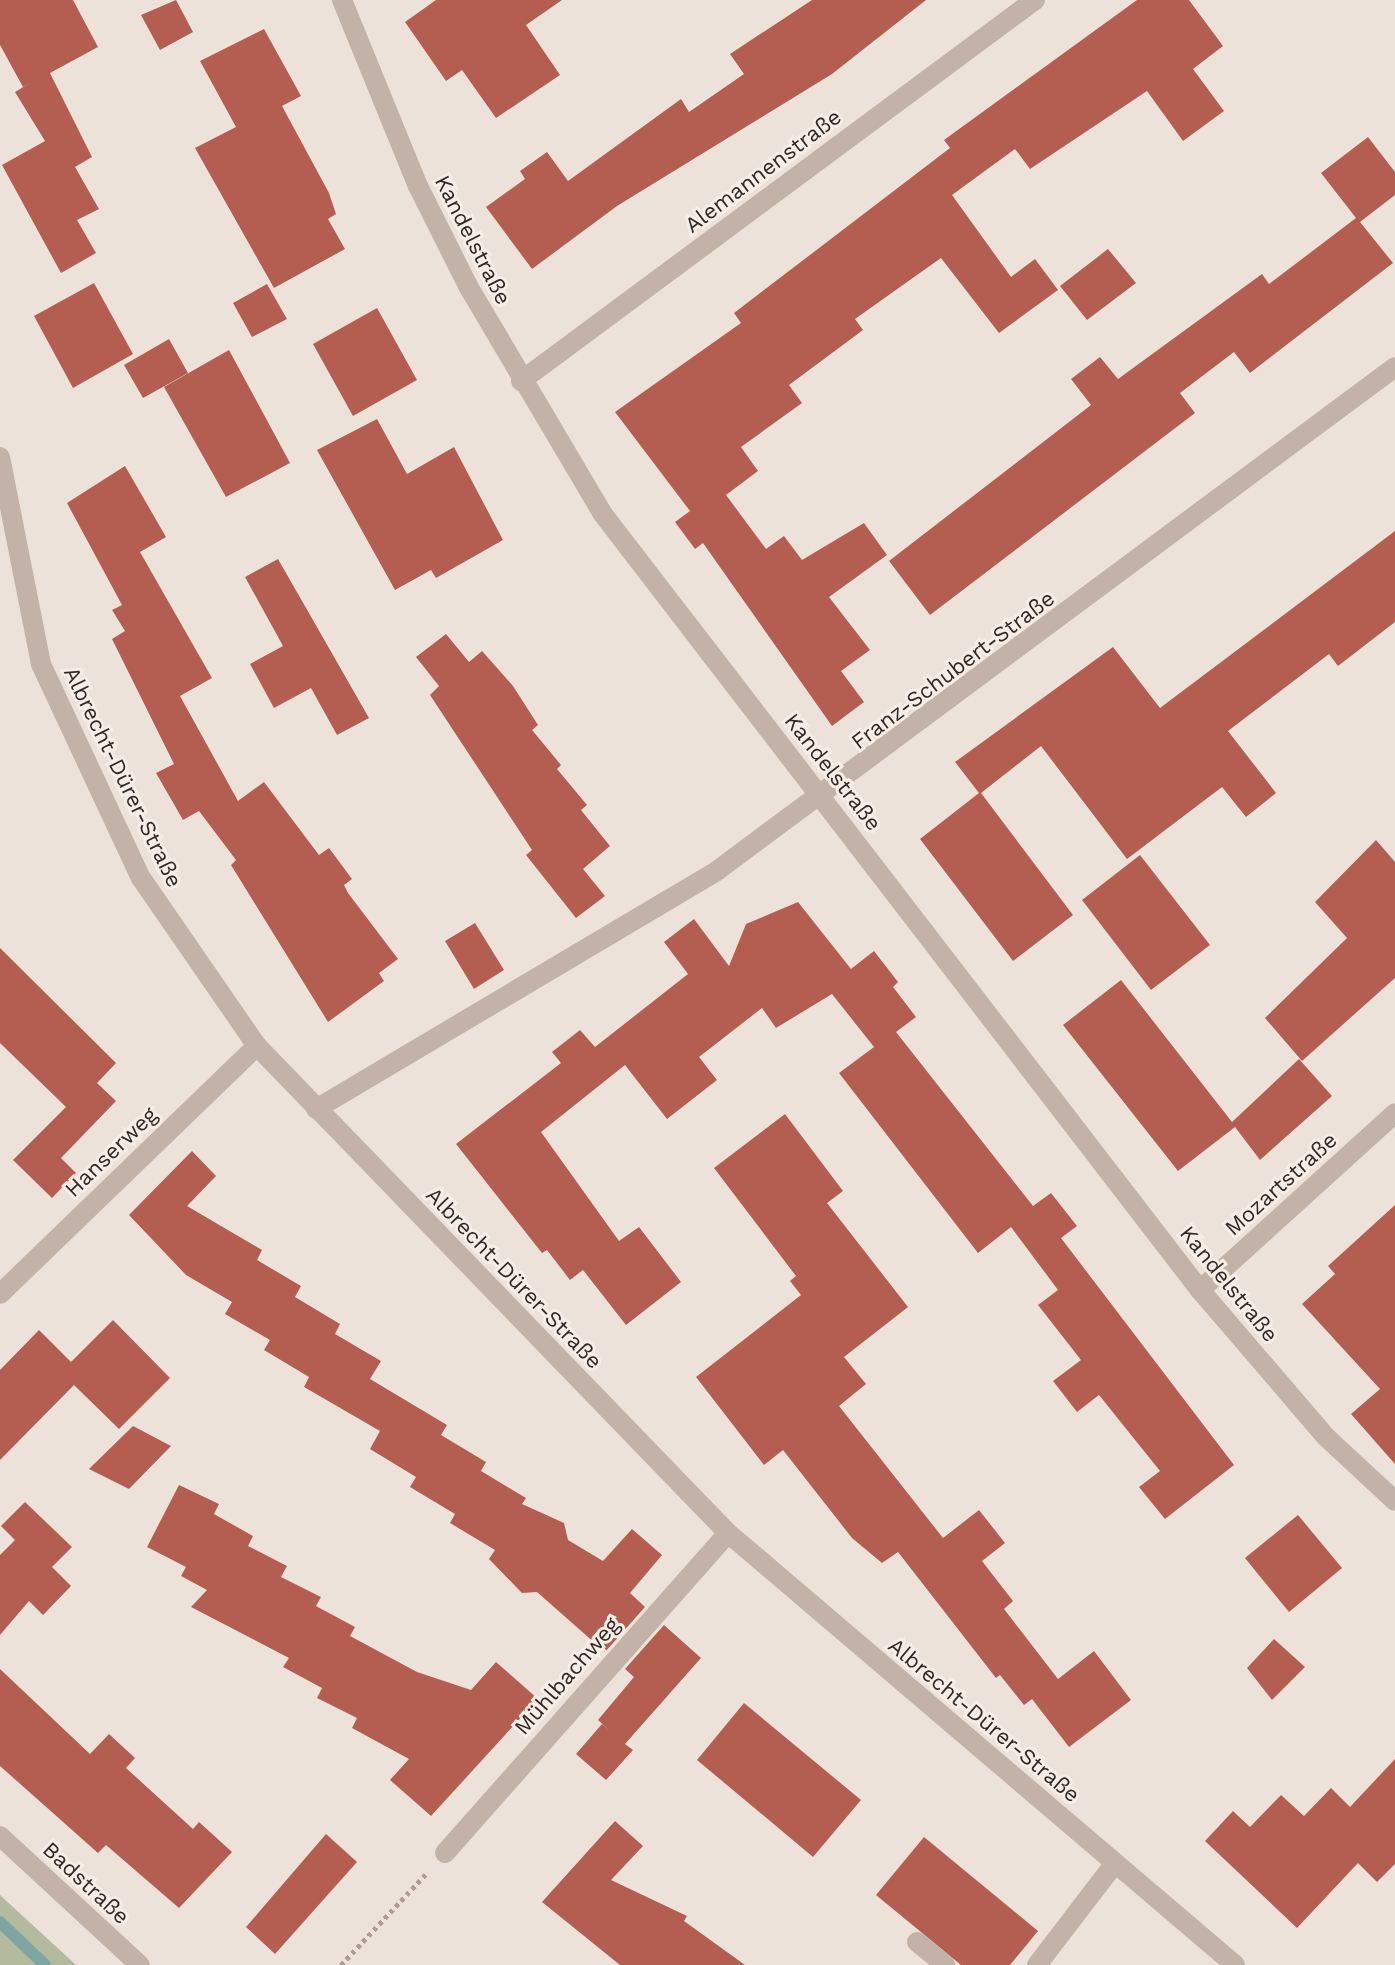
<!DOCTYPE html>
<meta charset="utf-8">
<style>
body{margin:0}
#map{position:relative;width:1395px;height:1965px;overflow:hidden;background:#ede2da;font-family:"Work Sans",sans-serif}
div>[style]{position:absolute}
.green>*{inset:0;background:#b3ba9d}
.stream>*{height:12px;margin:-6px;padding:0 6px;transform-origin:6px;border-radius:6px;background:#7da6a3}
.building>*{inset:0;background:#b45e51}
.path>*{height:5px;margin-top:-2.5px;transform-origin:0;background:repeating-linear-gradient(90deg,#af9c93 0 4px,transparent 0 8px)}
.minor>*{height:20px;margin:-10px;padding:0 10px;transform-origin:10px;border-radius:10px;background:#c3b2a8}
span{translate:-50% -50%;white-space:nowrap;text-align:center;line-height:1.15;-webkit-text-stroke:6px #f6ede6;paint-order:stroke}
.street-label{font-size:22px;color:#322927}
</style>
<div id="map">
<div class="green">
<div style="clip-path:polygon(0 1895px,76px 1965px,0 1965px)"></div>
</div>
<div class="stream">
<div style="left:0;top:1922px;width:62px;rotate:43.7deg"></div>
</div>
<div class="building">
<div style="clip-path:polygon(0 0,73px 0,98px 47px,50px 73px,92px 157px,75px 167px,99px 209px,77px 220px,96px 253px,61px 273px,2px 165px,45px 141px,15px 92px,30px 83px,23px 87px,0 45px)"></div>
<div style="clip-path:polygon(176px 0,193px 32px,160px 50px,141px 15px)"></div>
<div style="clip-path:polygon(436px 0,562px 0,526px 25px,560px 75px,496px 118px,462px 70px,446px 81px,405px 22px)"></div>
<div style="clip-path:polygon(812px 0,926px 0,832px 74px,617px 206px,532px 269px,486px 207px,525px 179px,520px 171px,547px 152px,568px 181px,681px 99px,689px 112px,744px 74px,730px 54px)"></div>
<div style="clip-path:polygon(1137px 0,1189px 0,1223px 46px,1193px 69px,1224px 111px,1183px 141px,1147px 91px,1030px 169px,1015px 149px,952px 195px,1011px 277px,1035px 259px,1058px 290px,999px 333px,941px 258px,855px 319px,863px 330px,789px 385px,802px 403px,741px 447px,758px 471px,726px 495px,766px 549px,784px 536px,802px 560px,864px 523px,887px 555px,829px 597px,870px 650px,841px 671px,864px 702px,832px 726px,703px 543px,695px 549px,675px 522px,690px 511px,615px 412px,741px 323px,734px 313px,950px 148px,944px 140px)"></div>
<div style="clip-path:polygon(264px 29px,301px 96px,282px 106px,329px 193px,336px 214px,328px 219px,345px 249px,274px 288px,195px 148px,236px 127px,200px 61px)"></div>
<div style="clip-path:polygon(1368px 137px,1395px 172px,1395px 195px,1360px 222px,1393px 263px,1250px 373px,1234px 352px,1180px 393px,1195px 413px,930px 615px,889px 561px,1091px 405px,1071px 379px,1100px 357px,1118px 379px,1262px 274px,1269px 284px,1356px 218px,1321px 173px)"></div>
<div style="clip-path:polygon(1108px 249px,1136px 283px,1087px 320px,1060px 286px)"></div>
<div style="clip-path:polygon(94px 283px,133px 354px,73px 388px,34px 316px)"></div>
<div style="clip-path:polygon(267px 284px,287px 319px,252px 337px,233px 303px)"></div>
<div style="clip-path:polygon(377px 308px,417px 380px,353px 416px,313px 344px)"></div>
<div style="clip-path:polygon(169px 339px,188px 373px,143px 398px,124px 365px)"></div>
<div style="clip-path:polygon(229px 350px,290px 463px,226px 497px,164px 387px)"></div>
<div style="clip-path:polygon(377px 419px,407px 474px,454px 447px,503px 540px,436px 578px,431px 570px,395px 590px,317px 450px)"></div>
<div style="clip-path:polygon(125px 466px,166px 537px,140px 552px,212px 678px,180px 696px,238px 801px,264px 782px,319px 855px,329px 848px,352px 879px,344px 885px,348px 893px,398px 959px,379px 973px,384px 981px,328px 1022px,231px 865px,236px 860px,199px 811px,183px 820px,156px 773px,174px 764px,112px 639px,125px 631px,112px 610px,122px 605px,67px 503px)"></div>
<div style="clip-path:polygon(1395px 531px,1395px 622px,1338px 666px,1329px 654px,1228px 731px,1276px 793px,1246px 817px,1222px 787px,1127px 859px,1041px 746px,981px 793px,1073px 915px,1013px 961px,920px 839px,979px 793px,955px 762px,1113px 647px,1160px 708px)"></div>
<div style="clip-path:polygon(278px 559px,369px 718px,337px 735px,311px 688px,274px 708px,250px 664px,283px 646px,245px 577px)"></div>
<div style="clip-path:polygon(446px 634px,469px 662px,482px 651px,513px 686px,538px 725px,532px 730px,561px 765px,557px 769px,587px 805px,581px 810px,610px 846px,583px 869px,605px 896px,576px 918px,526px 855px,532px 850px,430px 695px,439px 686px,416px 657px)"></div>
<div style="clip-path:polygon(1376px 840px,1395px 862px,1395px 978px,1302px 1061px,1265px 1018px,1347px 938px,1315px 902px)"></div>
<div style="clip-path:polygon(1140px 855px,1210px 945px,1151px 990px,1082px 900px)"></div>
<div style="clip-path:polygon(798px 902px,851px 969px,874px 951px,898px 982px,893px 987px,916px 1017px,896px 1032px,1033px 1206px,1051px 1193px,1077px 1226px,1061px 1238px,1234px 1465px,1165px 1519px,1139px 1487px,1160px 1471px,1099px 1395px,1077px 1412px,1053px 1381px,1081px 1360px,1038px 1305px,1058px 1290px,1011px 1227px,978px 1253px,839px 1073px,874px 1047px,832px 994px,776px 1028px,762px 1008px,699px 1057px,717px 1080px,667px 1119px,625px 1065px,541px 1132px,619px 1241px,639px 1227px,681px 1282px,626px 1325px,583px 1270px,570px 1280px,547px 1250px,542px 1253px,456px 1144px,561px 1063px,552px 1052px,580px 1030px,595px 1047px,688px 974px,664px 942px,694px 919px,729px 966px,746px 924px)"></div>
<div style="clip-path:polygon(475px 923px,504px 970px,474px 989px,445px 941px)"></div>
<div style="clip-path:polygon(0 948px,116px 1063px,97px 1083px,116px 1101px,61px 1158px,76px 1173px,52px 1198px,13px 1160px,66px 1107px,0 1043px)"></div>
<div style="clip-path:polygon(1121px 980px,1232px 1122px,1299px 1059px,1332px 1096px,1260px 1160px,1235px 1127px,1178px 1171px,1063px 1025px)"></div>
<div style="clip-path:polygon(785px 1114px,843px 1191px,827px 1203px,908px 1307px,844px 1357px,866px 1384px,839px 1406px,943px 1538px,979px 1510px,1005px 1543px,982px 1561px,1013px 1601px,1004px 1609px,1058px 1679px,1094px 1651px,1131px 1700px,1069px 1747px,1032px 1699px,1024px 1705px,1000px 1675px,996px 1678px,898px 1552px,882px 1563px,852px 1538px,783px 1450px,764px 1465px,696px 1377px,801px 1295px,790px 1281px,796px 1276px,714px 1168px)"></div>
<div style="clip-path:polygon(192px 1151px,216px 1176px,187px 1206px,262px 1250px,257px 1260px,301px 1286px,295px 1297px,340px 1324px,335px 1334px,381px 1361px,370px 1379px,447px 1425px,441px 1435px,486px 1462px,481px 1471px,526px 1498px,522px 1504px,564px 1523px,568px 1540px,603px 1561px,632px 1529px,662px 1555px,630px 1593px,645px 1607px,605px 1652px,537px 1592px,522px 1593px,489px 1559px,495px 1550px,450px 1523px,455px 1514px,410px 1487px,416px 1477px,370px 1449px,380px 1431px,304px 1387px,309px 1377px,264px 1350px,270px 1340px,225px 1314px,232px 1302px,186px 1275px,129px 1215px)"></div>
<div style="clip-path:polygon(1395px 1205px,1395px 1464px,1351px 1414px,1380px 1389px,1302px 1304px,1335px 1274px,1328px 1266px)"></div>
<div style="clip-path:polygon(113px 1320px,170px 1378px,119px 1429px,74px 1385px,0 1460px,0 1370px,39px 1330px,71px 1362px)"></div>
<div style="clip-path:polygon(133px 1426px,171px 1446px,129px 1489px,89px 1469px)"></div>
<div style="clip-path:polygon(179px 1485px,219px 1504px,214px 1514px,253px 1536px,248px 1546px,287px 1566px,281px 1577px,321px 1597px,316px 1606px,355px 1627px,350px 1636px,417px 1672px,471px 1690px,496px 1662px,538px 1699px,431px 1816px,390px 1780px,409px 1759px,352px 1728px,357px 1718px,317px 1698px,322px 1688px,283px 1667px,289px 1658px,191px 1607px,207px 1590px,181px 1576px,186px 1567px,147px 1547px)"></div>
<div style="clip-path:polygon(25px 1502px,72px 1547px,52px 1567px,71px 1586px,43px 1615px,29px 1601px,0 1635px,0 1555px,15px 1540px,1px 1526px)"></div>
<div style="clip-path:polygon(1298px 1515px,1342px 1568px,1289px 1612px,1245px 1558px)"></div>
<div style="clip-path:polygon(664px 1625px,701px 1658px,625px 1744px,633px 1750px,606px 1780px,576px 1754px,602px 1724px,611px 1732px,598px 1720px,634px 1677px,625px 1669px)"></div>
<div style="clip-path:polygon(1274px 1639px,1305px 1667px,1272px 1700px,1247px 1668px)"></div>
<div style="clip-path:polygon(0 1669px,90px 1754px,109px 1734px,135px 1758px,126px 1768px,193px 1829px,199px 1822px,232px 1852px,179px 1908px,106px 1845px,98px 1853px,0 1766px)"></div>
<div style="clip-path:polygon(744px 1703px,861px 1800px,813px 1857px,697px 1760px)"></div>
<div style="clip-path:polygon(1395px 1759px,1395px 1864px,1377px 1882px,1358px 1863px,1297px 1928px,1205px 1841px,1233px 1811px,1250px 1827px,1281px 1795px,1304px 1816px,1331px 1788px,1350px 1807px)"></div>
<div style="clip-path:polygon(615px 1821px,643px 1846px,611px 1880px,687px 1916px,684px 1921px,745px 1965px,620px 1965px,542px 1902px)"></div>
<div style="clip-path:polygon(326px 1834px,357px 1862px,275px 1954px,246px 1927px)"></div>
<div style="clip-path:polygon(924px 1837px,1038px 1931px,1010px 1965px,961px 1965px,876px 1895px)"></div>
</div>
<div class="path">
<div style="left:341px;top:1965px;width:125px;rotate:-47deg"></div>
</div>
<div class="minor">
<div style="left:342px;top:0;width:201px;rotate:67.8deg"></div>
<div style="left:418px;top:186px;width:112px;rotate:63.4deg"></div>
<div style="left:468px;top:286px;width:264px;rotate:59.4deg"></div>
<div style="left:602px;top:513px;width:980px;rotate:52.42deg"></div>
<div style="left:1200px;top:1290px;width:194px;rotate:49.4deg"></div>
<div style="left:1326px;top:1437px;width:94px;rotate:42.8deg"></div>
<div style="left:521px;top:381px;width:640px;rotate:-36.55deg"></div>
<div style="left:0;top:457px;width:211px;rotate:78.8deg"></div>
<div style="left:41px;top:664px;width:236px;rotate:65deg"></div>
<div style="left:141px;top:878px;width:204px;rotate:55.4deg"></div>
<div style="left:257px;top:1046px;width:678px;rotate:45.96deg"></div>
<div style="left:728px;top:1533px;width:666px;rotate:40.43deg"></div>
<div style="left:316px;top:1109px;width:468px;rotate:-30.7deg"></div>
<div style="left:718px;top:870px;width:843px;rotate:-36.61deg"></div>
<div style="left:1200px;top:1290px;width:263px;rotate:-42.2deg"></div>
<div style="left:0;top:1294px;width:357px;rotate:-44deg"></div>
<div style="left:0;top:1836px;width:190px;rotate:42.7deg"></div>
<div style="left:445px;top:1853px;width:427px;rotate:-48.5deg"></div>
<div style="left:917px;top:1942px;width:36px;rotate:39deg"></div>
<div style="left:1037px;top:1965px;width:128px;rotate:-52.6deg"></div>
</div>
<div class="street-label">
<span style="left:763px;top:171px;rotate:-37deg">Alemannenstraße</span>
<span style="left:473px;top:240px;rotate:63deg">Kandelstraße</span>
<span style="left:953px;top:670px;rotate:-37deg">Franz-Schubert-Straße</span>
<span style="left:833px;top:772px;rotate:52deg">Kandelstraße</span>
<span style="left:123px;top:777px;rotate:64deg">Albrecht-Dürer-Straße</span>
<span style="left:111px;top:1152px;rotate:-44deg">Hanserweg</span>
<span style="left:1281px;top:1184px;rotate:-42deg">Mozartstraße</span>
<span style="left:514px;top:1278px;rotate:46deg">Albrecht-Dürer-Straße</span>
<span style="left:1229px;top:1284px;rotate:51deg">Kandelstraße</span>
<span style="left:567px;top:1676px;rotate:-49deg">Mühlbachweg</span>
<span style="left:984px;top:1720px;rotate:40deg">Albrecht-Dürer-Straße</span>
<span style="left:86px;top:1883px;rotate:43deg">Badstraße</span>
</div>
</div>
